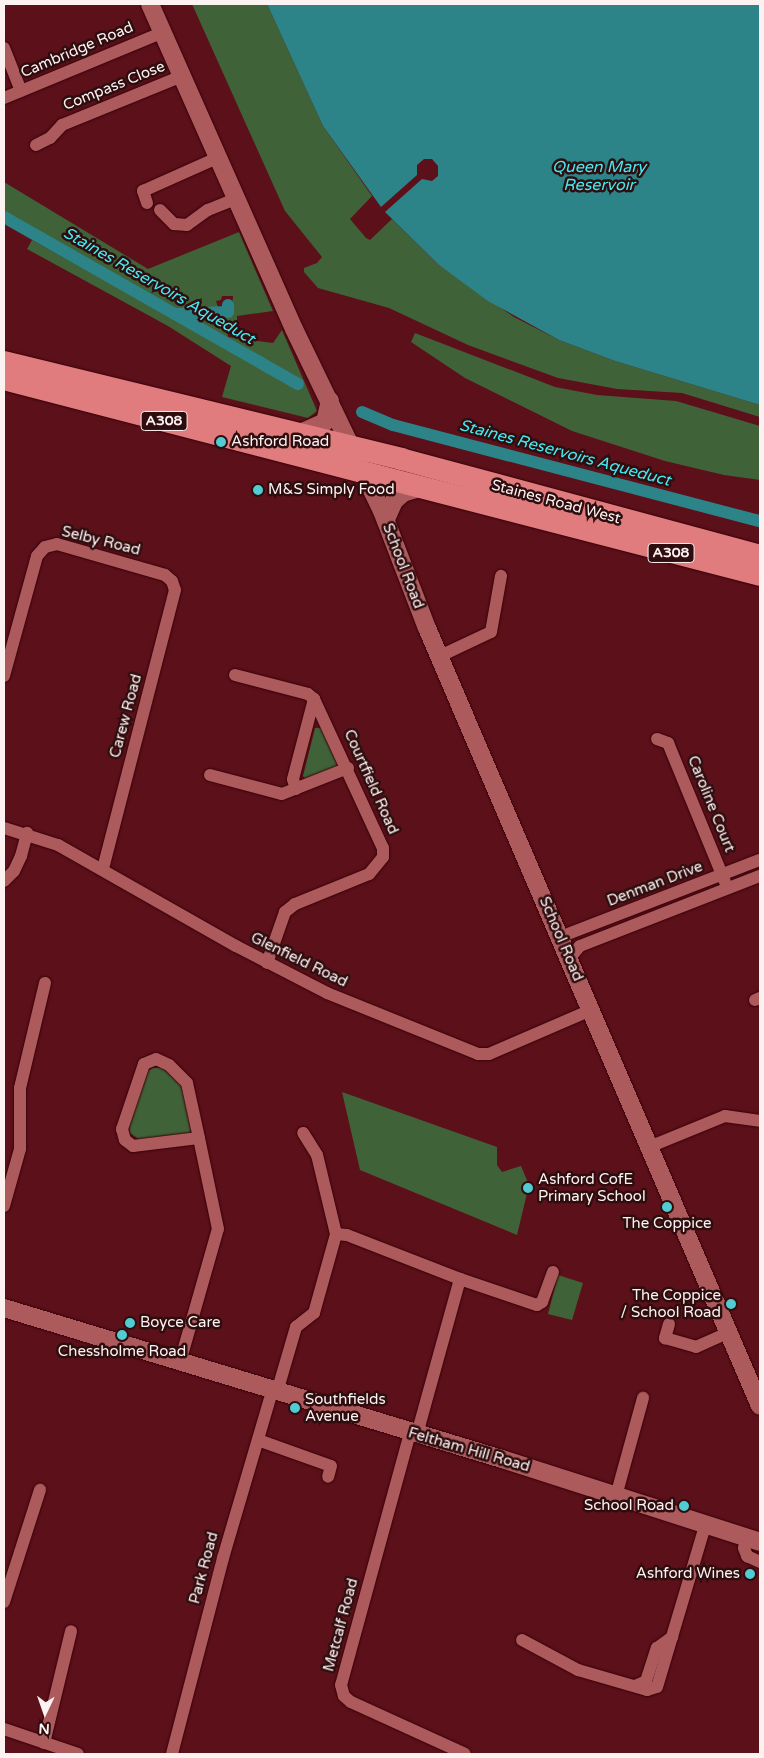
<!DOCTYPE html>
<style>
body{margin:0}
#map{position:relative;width:764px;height:1758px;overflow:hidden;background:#5c101a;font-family:"Varela Round",sans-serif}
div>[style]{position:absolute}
.green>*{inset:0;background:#406238}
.water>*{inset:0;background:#2c8488}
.canal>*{height:12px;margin:-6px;padding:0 6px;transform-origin:6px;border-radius:6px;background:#2c8488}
.roads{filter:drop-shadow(0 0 1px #380008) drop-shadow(0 0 1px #380008)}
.street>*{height:12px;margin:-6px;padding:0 6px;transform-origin:6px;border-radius:6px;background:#ad5a5c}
.secondary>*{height:18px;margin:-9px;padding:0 9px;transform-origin:9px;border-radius:9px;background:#ad5a5c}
.highway>*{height:22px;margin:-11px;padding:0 11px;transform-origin:11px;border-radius:11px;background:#e17c7e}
.dots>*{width:14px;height:14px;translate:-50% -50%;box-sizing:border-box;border:2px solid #2e0d0f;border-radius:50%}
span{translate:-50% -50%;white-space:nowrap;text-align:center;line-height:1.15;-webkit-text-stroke:5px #2e0d0f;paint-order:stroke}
.shield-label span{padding:1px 4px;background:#2e0d0f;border:1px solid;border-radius:4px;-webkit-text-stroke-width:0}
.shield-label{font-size:14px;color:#fcf2f1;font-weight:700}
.street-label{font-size:15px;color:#fcf2f1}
.poi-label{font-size:15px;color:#fcf2f1}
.left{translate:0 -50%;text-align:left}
.right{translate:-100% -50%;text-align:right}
.water-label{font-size:16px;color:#44ebf2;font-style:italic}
.frame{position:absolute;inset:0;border:5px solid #fcf2f1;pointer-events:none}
.north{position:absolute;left:20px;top:1688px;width:50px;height:50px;-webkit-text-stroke:4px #2e0d0f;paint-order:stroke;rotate:183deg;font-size:14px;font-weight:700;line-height:20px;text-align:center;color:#fcf2f1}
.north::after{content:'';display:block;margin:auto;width:18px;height:22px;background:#fcf2f1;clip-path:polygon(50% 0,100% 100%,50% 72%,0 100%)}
</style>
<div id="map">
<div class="green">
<div style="clip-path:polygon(192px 4px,267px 4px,323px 126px,372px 196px,350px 219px,366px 238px,370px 240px,392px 219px,439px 265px,514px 317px,559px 340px,615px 361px,760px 405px,760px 417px,682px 393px,617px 389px,558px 378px,468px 345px,389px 308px,318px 288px,304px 272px,304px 268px,317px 263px,322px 257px,285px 211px)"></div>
<div style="clip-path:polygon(4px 182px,148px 269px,239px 232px,273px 311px,237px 316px,237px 330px,227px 330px,228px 337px,273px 343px,282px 330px,317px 411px,308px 418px,222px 397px,231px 366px,168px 326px,27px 249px,32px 240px,295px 387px,300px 381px,190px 320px,231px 317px,233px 296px,222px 296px,221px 300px,216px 301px,218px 307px,172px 309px,4px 212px)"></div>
<div style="clip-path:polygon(415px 333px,555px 387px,597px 395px,676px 401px,760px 426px,760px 480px,724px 475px,665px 461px,572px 431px,465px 378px,411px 342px)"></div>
<div style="clip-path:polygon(315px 728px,323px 728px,338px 758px,336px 768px,306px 780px,303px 776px)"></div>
<div style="clip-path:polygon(153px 1068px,162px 1068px,178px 1080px,185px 1094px,192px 1127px,189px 1134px,140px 1140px,130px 1133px,129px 1125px,144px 1073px)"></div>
<div style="clip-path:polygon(342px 1092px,497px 1147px,497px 1165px,502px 1172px,521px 1166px,529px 1185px,517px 1235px,360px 1170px)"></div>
<div style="clip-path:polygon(558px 1275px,583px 1283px,572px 1320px,548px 1314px)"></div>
</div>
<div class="water">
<div style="clip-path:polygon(267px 4px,760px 4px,760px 405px,615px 361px,559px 340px,488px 301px,439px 265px,385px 212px,422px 179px,432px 181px,438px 176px,438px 166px,432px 159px,424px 159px,417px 165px,417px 175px,381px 207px,323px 126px)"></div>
</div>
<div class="canal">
<div style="left:4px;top:217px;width:338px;rotate:29.6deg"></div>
<div style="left:175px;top:314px;width:53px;rotate:-2.2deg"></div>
<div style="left:228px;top:312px;width:7px;rotate:-90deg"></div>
<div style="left:362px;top:412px;width:34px;rotate:23deg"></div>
<div style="left:393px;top:425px;width:379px;rotate:14.7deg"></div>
</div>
<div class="roads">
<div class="street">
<div style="left:4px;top:48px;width:46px;rotate:68.4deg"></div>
<div style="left:4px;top:98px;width:172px;rotate:-22.5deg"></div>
<div style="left:36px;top:145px;width:16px;rotate:-27deg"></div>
<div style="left:50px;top:138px;width:18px;rotate:-47deg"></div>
<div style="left:62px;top:125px;width:130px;rotate:-22.2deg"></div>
<div style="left:147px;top:203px;width:13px;rotate:-108deg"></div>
<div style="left:143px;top:191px;width:81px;rotate:-24deg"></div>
<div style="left:160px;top:210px;width:20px;rotate:45deg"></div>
<div style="left:174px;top:224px;width:13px;rotate:4deg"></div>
<div style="left:187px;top:225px;width:26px;rotate:-36deg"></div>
<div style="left:208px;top:210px;width:29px;rotate:-22deg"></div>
<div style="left:440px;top:656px;width:56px;rotate:-25.2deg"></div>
<div style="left:491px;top:632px;width:57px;rotate:-79.9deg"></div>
<div style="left:235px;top:675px;width:75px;rotate:14.6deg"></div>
<div style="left:308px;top:694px;width:8px;rotate:40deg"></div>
<div style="left:314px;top:699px;width:164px;rotate:65.2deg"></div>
<div style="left:383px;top:848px;width:9px;rotate:90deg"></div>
<div style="left:383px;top:857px;width:22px;rotate:129deg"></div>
<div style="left:369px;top:874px;width:80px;rotate:157.9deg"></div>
<div style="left:295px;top:904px;width:13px;rotate:141deg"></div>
<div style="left:285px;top:912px;width:54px;rotate:109.4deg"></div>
<div style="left:4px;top:676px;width:124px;rotate:-74.6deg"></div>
<div style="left:37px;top:556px;width:12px;rotate:-48deg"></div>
<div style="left:45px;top:547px;width:12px;rotate:-14deg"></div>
<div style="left:57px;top:544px;width:112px;rotate:16deg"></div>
<div style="left:165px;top:575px;width:9px;rotate:41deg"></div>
<div style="left:172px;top:581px;width:9px;rotate:72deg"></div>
<div style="left:175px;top:590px;width:288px;rotate:104.5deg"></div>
<div style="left:657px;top:739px;width:12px;rotate:20deg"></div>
<div style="left:668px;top:743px;width:150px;rotate:67.7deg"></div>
<div style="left:210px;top:775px;width:74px;rotate:14.8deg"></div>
<div style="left:282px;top:794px;width:71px;rotate:-21.5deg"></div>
<div style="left:296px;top:789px;width:10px;rotate:-107deg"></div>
<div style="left:293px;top:779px;width:83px;rotate:-75.3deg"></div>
<div style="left:4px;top:828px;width:57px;rotate:17.5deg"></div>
<div style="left:58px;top:845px;width:205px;rotate:29.6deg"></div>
<div style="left:236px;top:946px;width:102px;rotate:27.3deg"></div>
<div style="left:327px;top:993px;width:163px;rotate:22deg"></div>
<div style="left:478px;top:1054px;width:11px"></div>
<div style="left:489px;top:1054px;width:111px;rotate:-23.3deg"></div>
<div style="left:4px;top:881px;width:14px;rotate:-45deg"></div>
<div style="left:14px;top:871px;width:17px;rotate:-65deg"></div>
<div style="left:21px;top:856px;width:24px;rotate:-75deg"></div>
<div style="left:560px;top:937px;width:214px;rotate:-21.1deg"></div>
<div style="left:569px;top:959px;width:17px;rotate:-50deg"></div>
<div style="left:580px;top:946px;width:193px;rotate:-21.3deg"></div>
<div style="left:755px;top:1000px;width:5px;rotate:-22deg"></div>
<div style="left:649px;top:1147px;width:82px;rotate:-22.2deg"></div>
<div style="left:725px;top:1116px;width:35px;rotate:8deg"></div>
<div style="left:4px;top:1206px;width:59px;rotate:-74.3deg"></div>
<div style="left:20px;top:1149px;width:61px;rotate:-90deg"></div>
<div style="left:20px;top:1088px;width:108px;rotate:-76.6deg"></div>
<div style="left:336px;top:1234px;width:11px;rotate:5deg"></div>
<div style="left:347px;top:1235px;width:121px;rotate:21.3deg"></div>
<div style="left:460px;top:1279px;width:81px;rotate:18.7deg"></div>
<div style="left:537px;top:1305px;width:6px;rotate:-31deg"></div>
<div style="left:542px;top:1302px;width:32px;rotate:-70deg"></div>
<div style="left:669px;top:1324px;width:15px;rotate:106deg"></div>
<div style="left:665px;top:1338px;width:32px;rotate:16deg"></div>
<div style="left:696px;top:1347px;width:36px;rotate:-24deg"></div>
<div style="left:180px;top:1362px;width:138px;rotate:-74.1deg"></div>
<div style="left:218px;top:1229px;width:93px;rotate:-101.8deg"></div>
<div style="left:199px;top:1138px;width:56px;rotate:-102.3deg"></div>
<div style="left:187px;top:1083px;width:25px;rotate:-135deg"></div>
<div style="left:169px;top:1065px;width:14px;rotate:-155deg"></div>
<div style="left:156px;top:1059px;width:13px;rotate:157deg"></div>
<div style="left:144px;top:1064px;width:69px;rotate:108.7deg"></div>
<div style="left:122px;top:1129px;width:11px;rotate:75deg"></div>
<div style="left:125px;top:1140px;width:10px;rotate:37deg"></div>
<div style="left:133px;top:1146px;width:66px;rotate:-6.9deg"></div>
<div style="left:277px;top:1392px;width:68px;rotate:-73.7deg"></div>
<div style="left:296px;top:1327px;width:23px;rotate:-38deg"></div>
<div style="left:314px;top:1313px;width:82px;rotate:-74.4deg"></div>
<div style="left:336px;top:1234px;width:81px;rotate:-103.5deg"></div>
<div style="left:317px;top:1155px;width:26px;rotate:-122deg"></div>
<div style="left:410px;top:1433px;width:261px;rotate:105.3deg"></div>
<div style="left:341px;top:1685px;width:11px;rotate:75deg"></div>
<div style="left:344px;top:1696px;width:9px;rotate:41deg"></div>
<div style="left:351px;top:1702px;width:125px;rotate:24.5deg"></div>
<div style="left:417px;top:1434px;width:161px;rotate:-74.5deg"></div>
<div style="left:258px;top:1440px;width:77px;rotate:19.6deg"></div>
<div style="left:331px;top:1466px;width:11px;rotate:105deg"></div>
<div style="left:616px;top:1496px;width:102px;rotate:-74.6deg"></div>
<div style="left:747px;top:1537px;width:11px;rotate:105deg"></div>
<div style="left:744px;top:1548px;width:9px;rotate:69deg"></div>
<div style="left:747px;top:1556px;width:14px;rotate:25deg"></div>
<div style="left:4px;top:1602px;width:118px;rotate:-72.2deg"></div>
<div style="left:522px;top:1640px;width:64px;rotate:28.2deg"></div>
<div style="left:578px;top:1670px;width:72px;rotate:16.2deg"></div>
<div style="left:647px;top:1690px;width:10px;rotate:-17deg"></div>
<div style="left:657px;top:1687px;width:171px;rotate:-73.4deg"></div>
<div style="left:635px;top:1686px;width:12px;rotate:-24deg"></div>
<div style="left:646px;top:1681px;width:35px;rotate:-72deg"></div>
<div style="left:657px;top:1648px;width:19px;rotate:-36deg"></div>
<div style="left:4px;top:1729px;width:78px;rotate:18.7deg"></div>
<div style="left:44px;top:1743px;width:115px;rotate:-76.4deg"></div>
<div style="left:172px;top:1754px;width:203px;rotate:-75.4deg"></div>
<div style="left:223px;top:1558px;width:174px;rotate:-73.6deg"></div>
</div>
<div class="secondary">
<div style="left:150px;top:4px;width:355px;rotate:66.1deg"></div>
<div style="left:294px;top:329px;width:202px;rotate:64.2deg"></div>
<div style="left:382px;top:511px;width:125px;rotate:69deg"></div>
<div style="left:427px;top:628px;width:846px;rotate:66.83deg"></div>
<div style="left:298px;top:434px;width:30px;rotate:-24deg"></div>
<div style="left:325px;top:422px;width:22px;rotate:-77deg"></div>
<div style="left:386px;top:519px;width:20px;rotate:-66deg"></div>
<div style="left:394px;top:501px;width:12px;rotate:-42deg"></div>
<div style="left:403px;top:493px;width:21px;rotate:-17deg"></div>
<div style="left:4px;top:1308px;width:520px;rotate:16.87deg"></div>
<div style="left:502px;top:1459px;width:271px;rotate:17.8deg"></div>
</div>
<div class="highway">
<div style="left:4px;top:362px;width:409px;rotate:13.7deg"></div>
<div style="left:401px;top:459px;width:372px;rotate:15.1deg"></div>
<div style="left:4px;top:379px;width:781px;rotate:14.53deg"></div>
</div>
</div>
<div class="dots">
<div style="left:221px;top:442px;background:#51ccd2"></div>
<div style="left:258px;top:490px;background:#51ccd2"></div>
<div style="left:528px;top:1188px;background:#51ccd2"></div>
<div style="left:667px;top:1207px;background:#51ccd2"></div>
<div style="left:731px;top:1304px;background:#51ccd2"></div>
<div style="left:130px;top:1323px;background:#51ccd2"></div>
<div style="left:122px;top:1335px;background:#51ccd2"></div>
<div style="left:295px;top:1408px;background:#51ccd2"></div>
<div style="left:684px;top:1506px;background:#51ccd2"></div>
<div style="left:750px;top:1574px;background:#51ccd2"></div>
</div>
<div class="shield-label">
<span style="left:164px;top:421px">A308</span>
<span style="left:671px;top:553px">A308</span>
</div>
<div class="street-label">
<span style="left:77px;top:50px;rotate:-23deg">Cambridge Road</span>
<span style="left:114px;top:86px;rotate:-22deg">Compass Close</span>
<span style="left:556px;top:502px;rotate:15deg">Staines Road West</span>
<span style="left:101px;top:541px;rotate:14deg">Selby Road</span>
<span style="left:403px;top:566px;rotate:69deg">School Road</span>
<span style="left:126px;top:716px;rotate:-75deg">Carew Road</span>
<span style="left:371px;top:782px;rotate:66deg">Courtfield Road</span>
<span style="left:711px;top:804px;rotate:68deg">Caroline Court</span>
<span style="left:655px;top:884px;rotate:-21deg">Denman Drive</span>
<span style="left:561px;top:939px;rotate:67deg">School Road</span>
<span style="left:299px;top:960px;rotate:26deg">Glenfield Road</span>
<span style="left:469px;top:1450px;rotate:16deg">Feltham Hill Road</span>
<span style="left:204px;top:1568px;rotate:-75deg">Park Road</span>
<span style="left:341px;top:1625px;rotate:-75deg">Metcalf Road</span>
</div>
<div class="poi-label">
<span class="left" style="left:231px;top:442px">Ashford Road</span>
<span class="left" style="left:268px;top:490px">M&amp;S Simply Food</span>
<span class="left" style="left:538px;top:1188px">Ashford CofE<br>Primary School</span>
<span style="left:667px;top:1224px">The Coppice</span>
<span class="right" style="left:721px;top:1304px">The Coppice<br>/ School Road</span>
<span class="left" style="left:140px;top:1323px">Boyce Care</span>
<span style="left:122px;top:1352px">Chessholme Road</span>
<span class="left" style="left:305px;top:1408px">Southfields<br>Avenue</span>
<span class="right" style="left:674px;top:1506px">School Road</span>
<span class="right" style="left:740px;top:1574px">Ashford Wines</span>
</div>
<div class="water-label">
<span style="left:599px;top:176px">Queen Mary<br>Reservoir</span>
<span style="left:159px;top:286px;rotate:30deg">Staines Reservoirs Aqueduct</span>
<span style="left:565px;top:453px;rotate:15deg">Staines Reservoirs Aqueduct</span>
</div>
<div class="frame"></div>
<div class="north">N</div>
</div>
